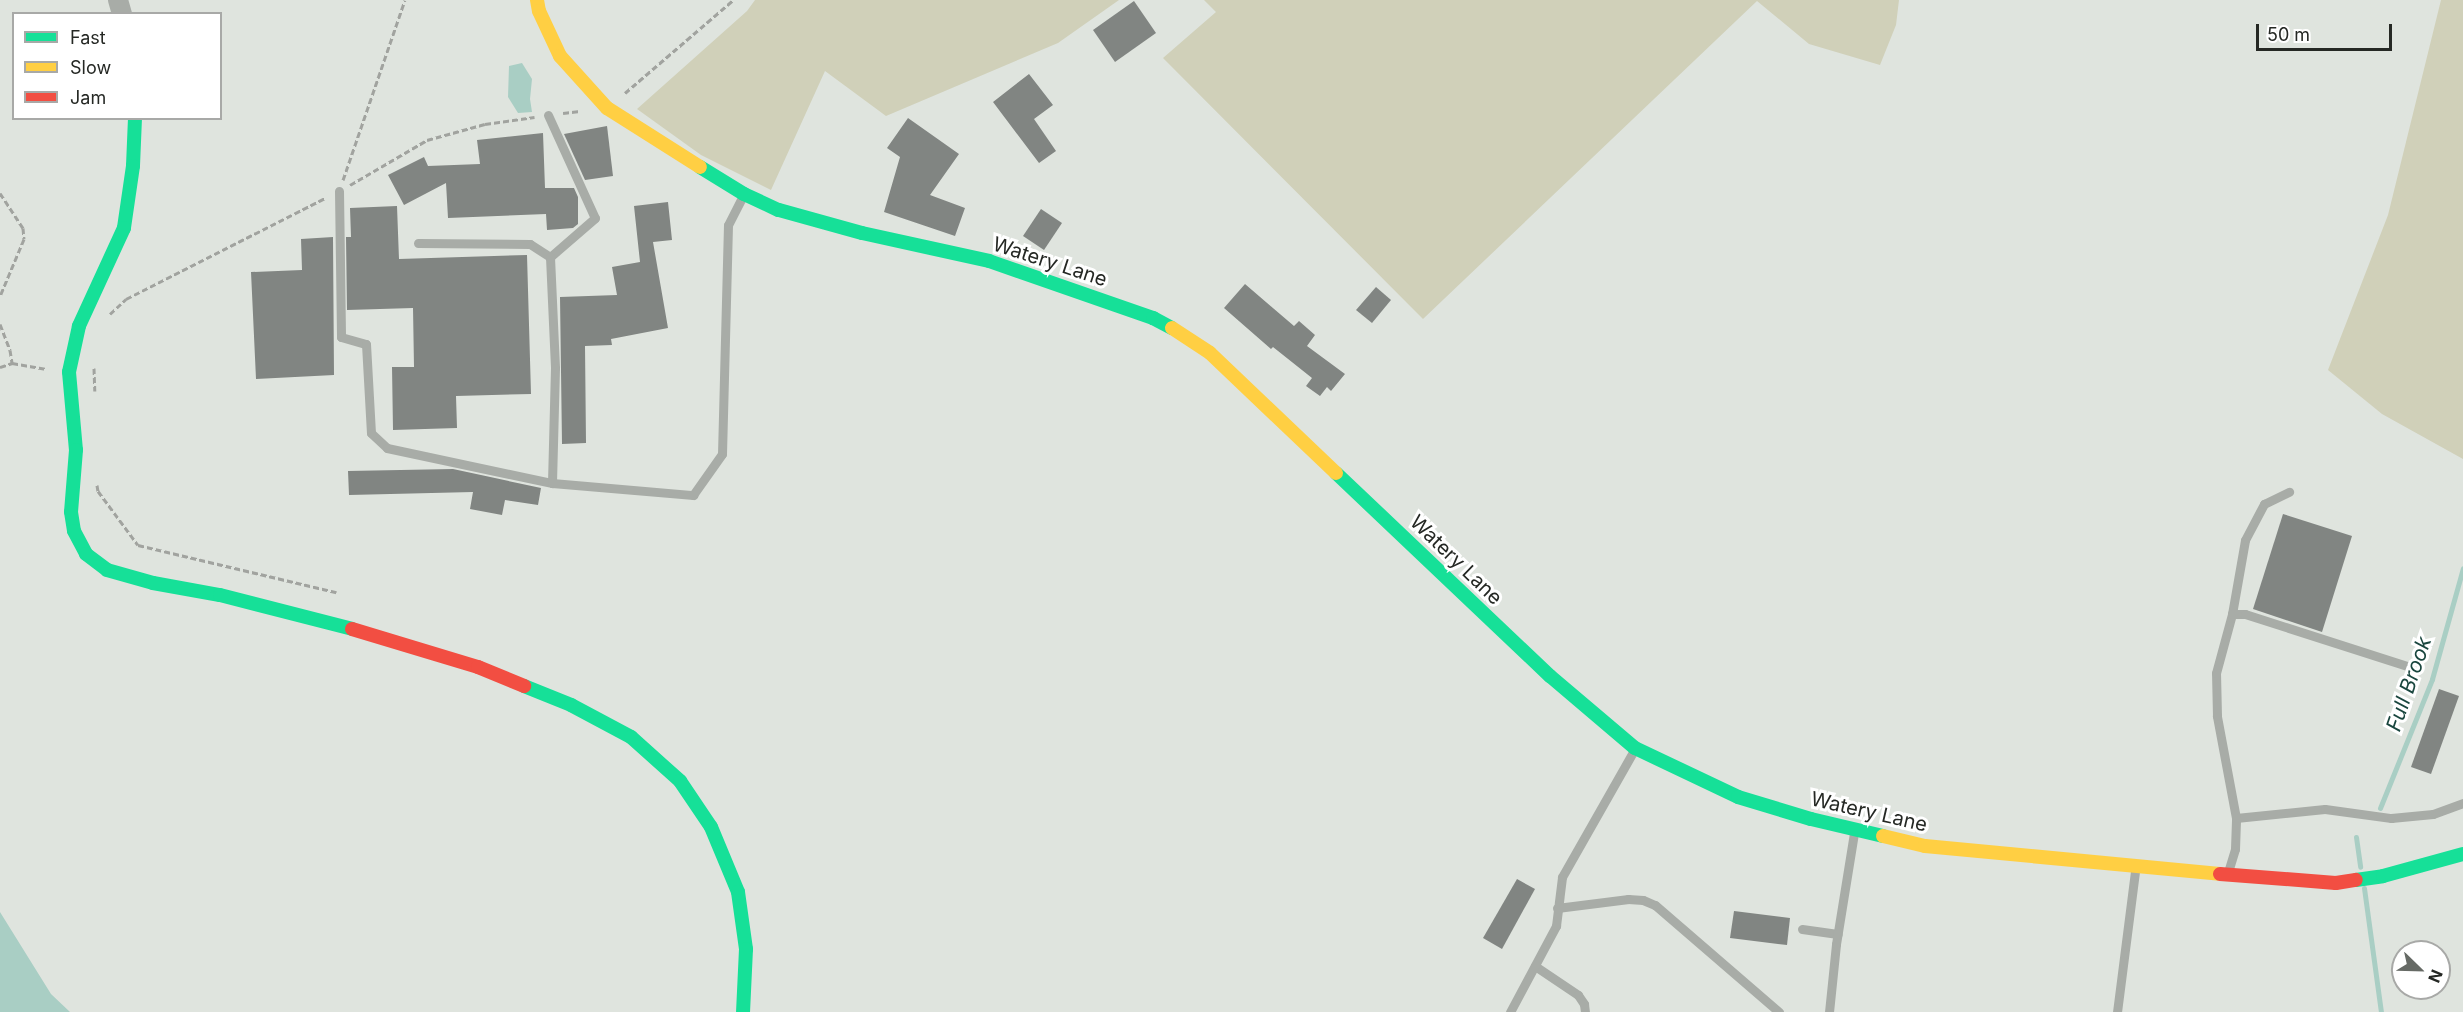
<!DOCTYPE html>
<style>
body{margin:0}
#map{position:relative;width:2463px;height:1012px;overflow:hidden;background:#dfe4de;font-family:Inter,sans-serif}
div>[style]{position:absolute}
.green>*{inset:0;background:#d0d0b9}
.water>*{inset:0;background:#a9cec4}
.stream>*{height:5px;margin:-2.5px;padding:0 2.5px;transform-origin:2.5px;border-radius:2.5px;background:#a9cec4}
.building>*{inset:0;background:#818582}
.path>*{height:3px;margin-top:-1.5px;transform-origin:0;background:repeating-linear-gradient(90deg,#a1a39f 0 6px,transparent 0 9px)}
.lane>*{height:9px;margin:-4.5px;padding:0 4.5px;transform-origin:4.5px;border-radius:4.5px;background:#a8aca7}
.street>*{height:20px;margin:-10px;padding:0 10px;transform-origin:10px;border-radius:10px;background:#a8aca7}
.fast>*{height:14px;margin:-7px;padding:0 7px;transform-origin:7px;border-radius:7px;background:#16e098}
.slow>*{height:14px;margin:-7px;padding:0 7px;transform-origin:7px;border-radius:7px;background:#ffcf43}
.jam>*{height:14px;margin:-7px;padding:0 7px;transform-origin:7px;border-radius:7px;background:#f24e42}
span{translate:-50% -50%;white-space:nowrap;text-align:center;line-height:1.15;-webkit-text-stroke:6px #fff;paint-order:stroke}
.street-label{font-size:20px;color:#252824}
.water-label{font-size:21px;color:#19463e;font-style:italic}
.legend{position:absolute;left:12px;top:12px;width:210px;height:108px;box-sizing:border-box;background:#fff;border:2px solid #a8a9a7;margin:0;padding:8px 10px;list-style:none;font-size:18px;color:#252824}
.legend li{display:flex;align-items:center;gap:12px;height:30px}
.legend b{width:30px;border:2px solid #a8a9a7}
.north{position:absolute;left:2391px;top:940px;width:60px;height:60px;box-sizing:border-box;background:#fff;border:2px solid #a8a9a7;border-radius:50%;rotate:113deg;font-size:16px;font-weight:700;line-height:24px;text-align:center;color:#252824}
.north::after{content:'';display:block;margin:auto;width:21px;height:27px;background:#666a65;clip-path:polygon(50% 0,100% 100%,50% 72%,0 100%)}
.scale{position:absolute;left:2256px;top:24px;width:136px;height:27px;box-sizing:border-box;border:3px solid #252824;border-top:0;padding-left:8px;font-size:18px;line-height:21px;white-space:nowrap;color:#252824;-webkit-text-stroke:4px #fff;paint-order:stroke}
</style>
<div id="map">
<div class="green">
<div style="clip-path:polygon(755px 0,1119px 0,1058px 43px,886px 116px,825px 71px,771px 190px,701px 155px,637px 109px,747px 11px)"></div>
<div style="clip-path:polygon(1204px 0,1899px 0,1896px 25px,1880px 65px,1809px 44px,1757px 1px,1423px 319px,1163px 58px,1216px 12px)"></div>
<div style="clip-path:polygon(2441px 0,2463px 0,2463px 459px,2382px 414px,2328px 370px,2388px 215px)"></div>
</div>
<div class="water">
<div style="clip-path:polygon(522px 63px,532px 79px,530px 99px,532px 112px,518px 113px,508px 97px,509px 66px)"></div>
<div style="clip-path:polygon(0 912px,51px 994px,70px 1012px,0 1012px)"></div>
</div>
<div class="stream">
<div style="left:2380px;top:808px;width:139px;rotate:-68deg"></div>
<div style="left:2432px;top:679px;width:115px;rotate:-74.4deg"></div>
<div style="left:2356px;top:837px;width:30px;rotate:82deg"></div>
<div style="left:2364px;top:888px;width:125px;rotate:82.2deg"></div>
</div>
<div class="building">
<div style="clip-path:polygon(1134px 1px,1156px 33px,1115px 62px,1093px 30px)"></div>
<div style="clip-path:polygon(1029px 74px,1053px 105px,1034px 119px,1056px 151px,1039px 163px,993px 102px)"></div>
<div style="clip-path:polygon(908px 118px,959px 154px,930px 195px,965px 208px,955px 236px,884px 212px,900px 157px,887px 148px)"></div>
<div style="clip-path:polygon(607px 126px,613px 176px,585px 180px,564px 134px)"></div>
<div style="clip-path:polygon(543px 133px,545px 188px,574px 188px,578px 197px,578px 224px,573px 228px,547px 230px,546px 214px,448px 218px,446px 183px,404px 205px,388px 175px,424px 157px,428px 166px,480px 164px,477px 140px)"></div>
<div style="clip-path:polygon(668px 202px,672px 240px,653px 242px,668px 328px,611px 339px,612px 345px,585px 346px,586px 443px,562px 444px,560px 297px,617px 295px,612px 267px,640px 262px,634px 206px)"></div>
<div style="clip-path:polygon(397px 206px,399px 259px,527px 255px,531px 394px,456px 396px,457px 428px,393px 430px,392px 367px,414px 367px,413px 308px,347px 310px,346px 237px,351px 237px,350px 208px)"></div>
<div style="clip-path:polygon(1041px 209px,1062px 223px,1044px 250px,1023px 236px)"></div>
<div style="clip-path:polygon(333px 237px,334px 375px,256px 379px,251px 272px,302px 270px,301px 239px)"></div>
<div style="clip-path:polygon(1245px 284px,1294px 326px,1299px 321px,1315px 335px,1307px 346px,1345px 374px,1331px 391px,1327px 387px,1320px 396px,1306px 386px,1312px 378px,1273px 347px,1271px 349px,1224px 308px)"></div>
<div style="clip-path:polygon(1376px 287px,1391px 300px,1372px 323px,1356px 310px)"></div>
<div style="clip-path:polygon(453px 469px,541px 488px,538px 505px,505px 500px,502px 515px,470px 509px,473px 492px,349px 495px,348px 471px)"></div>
<div style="clip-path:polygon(2283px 514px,2352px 536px,2322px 632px,2253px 609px)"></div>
<div style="clip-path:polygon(2439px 689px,2459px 696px,2431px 774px,2411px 767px)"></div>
<div style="clip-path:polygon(1517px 879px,1535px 889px,1502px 949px,1483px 938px)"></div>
<div style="clip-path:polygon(1734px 911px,1790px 918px,1787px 945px,1730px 938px)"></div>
</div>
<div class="path">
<div style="left:625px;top:93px;width:143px;rotate:-40.7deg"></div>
<div style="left:563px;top:113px;width:17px;rotate:-7deg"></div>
<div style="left:343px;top:180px;width:190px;rotate:-71deg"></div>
<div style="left:350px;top:185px;width:89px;rotate:-30.3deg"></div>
<div style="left:427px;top:140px;width:60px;rotate:-15.4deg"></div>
<div style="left:485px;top:124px;width:50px;rotate:-8deg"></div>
<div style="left:0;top:193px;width:42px;rotate:56.7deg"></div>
<div style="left:23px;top:228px;width:11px;rotate:85deg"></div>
<div style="left:24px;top:239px;width:62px;rotate:112.8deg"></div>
<div style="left:110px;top:314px;width:22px;rotate:-43deg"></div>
<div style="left:126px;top:299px;width:223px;rotate:-26.9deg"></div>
<div style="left:0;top:324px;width:28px;rotate:69deg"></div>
<div style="left:10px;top:350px;width:13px;rotate:81deg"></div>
<div style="left:12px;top:363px;width:35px;rotate:10deg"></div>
<div style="left:0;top:367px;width:13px;rotate:-18deg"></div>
<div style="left:94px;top:368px;width:23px;rotate:88deg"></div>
<div style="left:97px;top:485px;width:6px;rotate:81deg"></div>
<div style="left:98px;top:491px;width:67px;rotate:53.5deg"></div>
<div style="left:138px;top:545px;width:204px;rotate:13.4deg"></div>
</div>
<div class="lane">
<div style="left:548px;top:115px;width:113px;rotate:65.5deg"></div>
<div style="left:595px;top:218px;width:60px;rotate:139.1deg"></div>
<div style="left:339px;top:191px;width:146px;rotate:89.2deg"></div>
<div style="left:341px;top:337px;width:26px;rotate:16deg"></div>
<div style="left:366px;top:344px;width:89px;rotate:86.8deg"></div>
<div style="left:371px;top:433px;width:22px;rotate:43deg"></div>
<div style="left:387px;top:448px;width:169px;rotate:12deg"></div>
<div style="left:418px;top:243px;width:112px;rotate:0.5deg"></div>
<div style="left:530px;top:244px;width:24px;rotate:33deg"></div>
<div style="left:550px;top:257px;width:111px;rotate:87.4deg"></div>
<div style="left:555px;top:368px;width:115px;rotate:91.5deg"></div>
<div style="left:552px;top:483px;width:142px;rotate:4.9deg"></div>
<div style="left:693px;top:495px;width:50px;rotate:-54.7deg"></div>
<div style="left:722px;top:454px;width:229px;rotate:-88.5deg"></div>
<div style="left:728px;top:225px;width:33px;rotate:-63deg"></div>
<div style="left:2232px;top:614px;width:75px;rotate:-80deg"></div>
<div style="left:2245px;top:540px;width:41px;rotate:-62.2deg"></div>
<div style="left:2264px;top:504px;width:28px;rotate:-26deg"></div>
<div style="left:2236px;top:818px;width:89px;rotate:-5.8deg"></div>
<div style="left:2325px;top:809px;width:67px;rotate:7.8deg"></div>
<div style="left:2391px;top:818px;width:42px;rotate:-5.4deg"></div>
<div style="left:2433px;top:814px;width:32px;rotate:-20deg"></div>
<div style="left:2228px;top:872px;width:24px;rotate:-73deg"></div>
<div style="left:2235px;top:849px;width:31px;rotate:-88deg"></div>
<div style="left:2236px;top:818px;width:104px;rotate:-100.6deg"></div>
<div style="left:2217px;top:716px;width:43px;rotate:-91.3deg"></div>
<div style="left:2216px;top:673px;width:61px;rotate:-74.8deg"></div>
<div style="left:2232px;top:614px;width:13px"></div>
<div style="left:2245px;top:614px;width:176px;rotate:17.8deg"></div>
<div style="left:1557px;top:908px;width:72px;rotate:-7.2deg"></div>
<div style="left:1628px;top:899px;width:15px;rotate:4deg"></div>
<div style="left:1643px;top:900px;width:13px;rotate:23deg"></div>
<div style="left:1655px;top:905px;width:164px;rotate:40.8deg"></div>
<div style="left:1802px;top:929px;width:36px;rotate:8deg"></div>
<div style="left:1535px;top:966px;width:52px;rotate:34deg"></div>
<div style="left:1578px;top:995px;width:11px;rotate:56deg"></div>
<div style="left:1584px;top:1004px;width:8px;rotate:83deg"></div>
<div style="left:1510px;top:1012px;width:98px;rotate:-61.9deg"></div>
<div style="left:1556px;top:926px;width:49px;rotate:-83deg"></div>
<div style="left:1562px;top:877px;width:146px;rotate:-60.4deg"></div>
<div style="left:1829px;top:1012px;width:68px;rotate:-84.1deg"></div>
<div style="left:1836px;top:944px;width:112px;rotate:-80.8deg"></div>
<div style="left:2117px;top:1012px;width:142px;rotate:-82.7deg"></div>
</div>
<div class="street">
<div style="left:118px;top:0;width:15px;rotate:74deg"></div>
</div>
<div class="fast">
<div style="left:135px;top:118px;width:48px;rotate:92.4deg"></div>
<div style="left:133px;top:166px;width:63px;rotate:98.3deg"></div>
<div style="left:124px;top:228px;width:108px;rotate:114.7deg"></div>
<div style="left:79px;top:326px;width:47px;rotate:102.3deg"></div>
<div style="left:69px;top:372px;width:78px;rotate:84.9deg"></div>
<div style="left:76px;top:450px;width:62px;rotate:94.6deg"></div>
<div style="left:71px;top:512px;width:19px;rotate:81deg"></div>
<div style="left:74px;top:531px;width:26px;rotate:62deg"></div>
<div style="left:86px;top:554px;width:26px;rotate:37deg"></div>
<div style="left:107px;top:570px;width:48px;rotate:15.8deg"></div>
<div style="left:153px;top:583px;width:68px;rotate:10.2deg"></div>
<div style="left:220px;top:595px;width:136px;rotate:14.4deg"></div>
<div style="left:700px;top:167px;width:52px;rotate:31.5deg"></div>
<div style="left:744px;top:194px;width:38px;rotate:25deg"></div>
<div style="left:779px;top:210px;width:86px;rotate:15.5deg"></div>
<div style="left:862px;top:233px;width:130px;rotate:12.4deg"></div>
<div style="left:989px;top:261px;width:174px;rotate:19.2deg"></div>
<div style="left:1153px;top:318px;width:21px;rotate:28deg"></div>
<div style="left:1336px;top:473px;width:295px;rotate:43.5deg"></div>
<div style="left:1550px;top:676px;width:111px;rotate:40.3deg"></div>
<div style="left:1635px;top:748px;width:114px;rotate:25.4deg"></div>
<div style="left:1738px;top:797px;width:76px;rotate:16.8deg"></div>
<div style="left:1811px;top:819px;width:74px;rotate:13.3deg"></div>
<div style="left:524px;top:686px;width:51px;rotate:22deg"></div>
<div style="left:571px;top:705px;width:68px;rotate:28.1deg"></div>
<div style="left:631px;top:737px;width:66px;rotate:41.9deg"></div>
<div style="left:680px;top:781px;width:55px;rotate:56deg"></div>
<div style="left:711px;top:827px;width:70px;rotate:67.4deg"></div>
<div style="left:738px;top:892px;width:58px;rotate:82deg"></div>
<div style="left:746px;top:949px;width:63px;rotate:92.7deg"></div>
<div style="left:2356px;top:880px;width:27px;rotate:-8deg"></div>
<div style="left:2383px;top:876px;width:83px;rotate:-15.4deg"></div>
</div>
<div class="slow">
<div style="left:537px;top:0;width:11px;rotate:80deg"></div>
<div style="left:539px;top:11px;width:50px;rotate:65deg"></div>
<div style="left:560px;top:56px;width:70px;rotate:47.9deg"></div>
<div style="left:607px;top:108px;width:110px;rotate:32.4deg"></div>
<div style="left:1172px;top:328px;width:45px;rotate:33.3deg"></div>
<div style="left:1210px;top:353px;width:174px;rotate:43.6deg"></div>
<div style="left:1883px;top:836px;width:43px;rotate:13.4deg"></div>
<div style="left:1925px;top:846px;width:296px;rotate:5.4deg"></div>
</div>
<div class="jam">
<div style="left:352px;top:629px;width:132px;rotate:16.8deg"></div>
<div style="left:478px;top:667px;width:50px;rotate:22.4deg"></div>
<div style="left:2220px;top:874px;width:116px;rotate:4.4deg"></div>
<div style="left:2336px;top:883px;width:20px;rotate:-9deg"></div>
</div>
<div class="street-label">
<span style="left:1050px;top:262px;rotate:18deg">Watery Lane</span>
<span style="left:1456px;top:560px;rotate:44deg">Watery Lane</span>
<span style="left:1869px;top:812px;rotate:13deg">Watery Lane</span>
</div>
<div class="water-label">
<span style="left:2409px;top:684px;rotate:-71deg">Full Brook</span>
</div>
<ul class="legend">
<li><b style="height:8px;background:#16e098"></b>Fast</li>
<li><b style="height:8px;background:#ffcf43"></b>Slow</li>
<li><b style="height:8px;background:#f24e42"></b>Jam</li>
</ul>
<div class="north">N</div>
<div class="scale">50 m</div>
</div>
